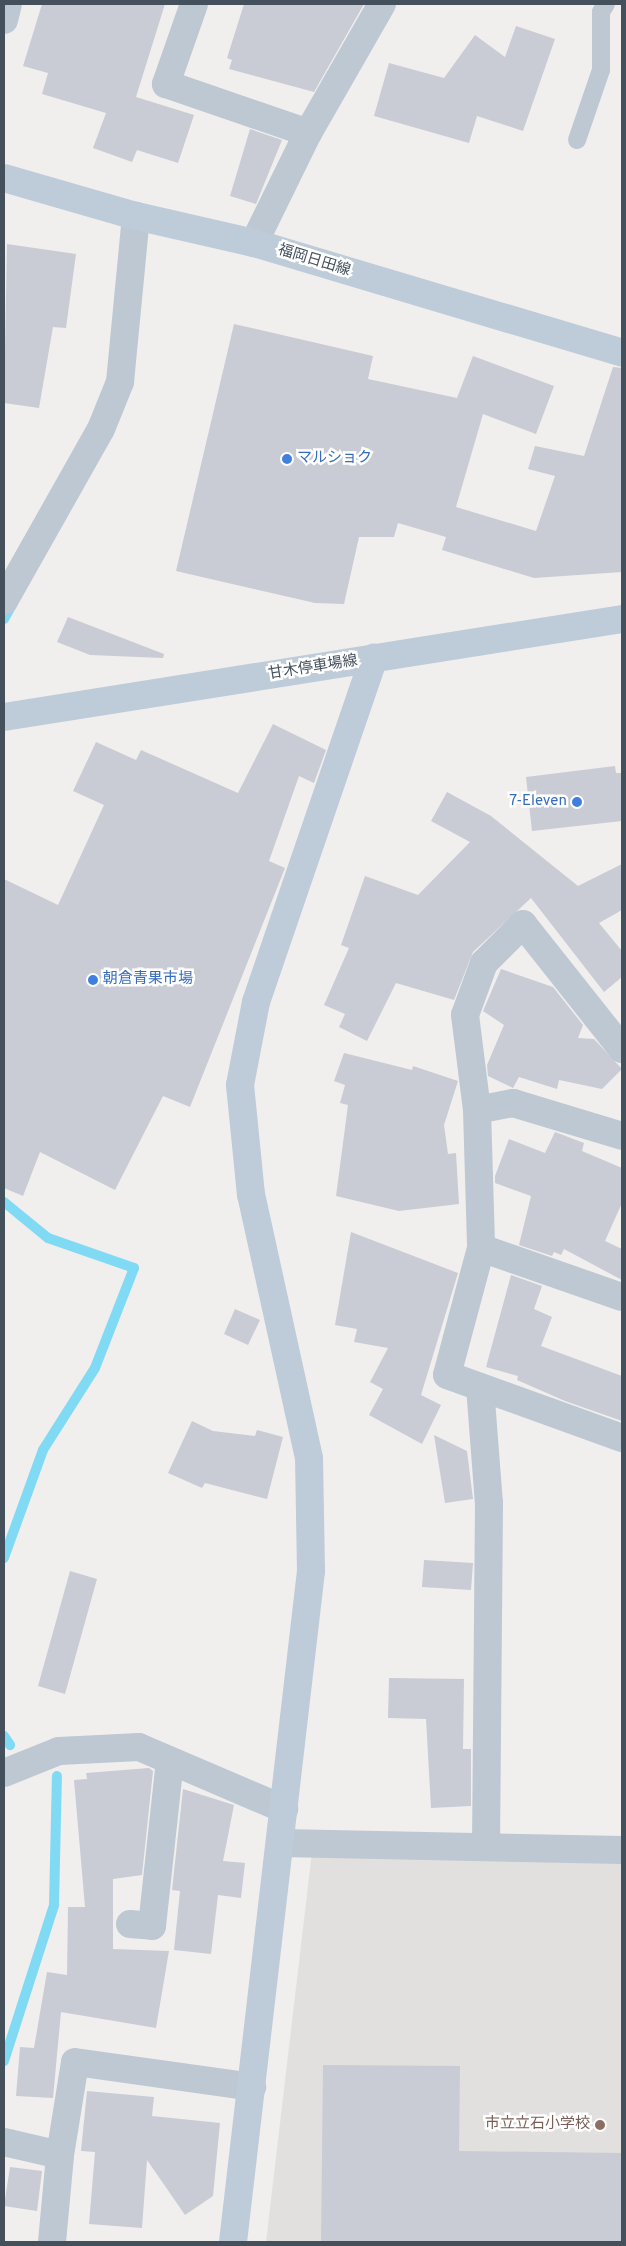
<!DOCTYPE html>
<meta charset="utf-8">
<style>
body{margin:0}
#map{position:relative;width:626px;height:2246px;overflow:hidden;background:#f1eeee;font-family:Overpass,"Noto Sans JP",sans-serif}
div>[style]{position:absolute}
.education>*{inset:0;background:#e2dfdf}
.stream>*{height:10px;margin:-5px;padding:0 5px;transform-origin:5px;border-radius:5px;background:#81daf4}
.building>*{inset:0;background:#c9ccd4}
.lane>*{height:18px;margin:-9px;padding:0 9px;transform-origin:9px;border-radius:9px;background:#bdc8d2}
.street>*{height:28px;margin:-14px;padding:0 14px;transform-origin:14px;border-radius:14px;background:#bdc8d2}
.secondary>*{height:28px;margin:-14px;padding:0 14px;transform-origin:14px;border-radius:14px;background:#becbd9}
.dots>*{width:14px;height:14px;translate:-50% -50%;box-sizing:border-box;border:2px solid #fff;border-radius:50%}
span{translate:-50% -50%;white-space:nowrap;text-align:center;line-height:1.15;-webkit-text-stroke:5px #fff;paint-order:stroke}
.street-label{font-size:15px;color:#44515d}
.shop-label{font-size:15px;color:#366cbe}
.left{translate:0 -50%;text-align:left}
.right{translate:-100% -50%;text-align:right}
.education-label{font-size:15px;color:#785e54}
.frame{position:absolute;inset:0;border:5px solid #44515d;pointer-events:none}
</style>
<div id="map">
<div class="education">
<div style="clip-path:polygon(312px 1852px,622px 1857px,622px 2242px,266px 2242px)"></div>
</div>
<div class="stream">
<div style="left:4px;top:619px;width:18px;rotate:-61deg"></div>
<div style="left:4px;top:1202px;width:57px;rotate:39.3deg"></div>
<div style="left:48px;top:1238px;width:91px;rotate:19.2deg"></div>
<div style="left:134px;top:1268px;width:107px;rotate:111.3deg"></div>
<div style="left:95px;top:1368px;width:97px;rotate:122.4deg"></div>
<div style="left:43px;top:1450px;width:115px;rotate:109.9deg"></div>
<div style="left:4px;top:1736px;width:11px;rotate:56deg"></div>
<div style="left:4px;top:2061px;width:164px;rotate:-72.2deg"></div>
<div style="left:54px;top:1905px;width:129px;rotate:-88.7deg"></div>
</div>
<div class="building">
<div style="clip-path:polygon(42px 4px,165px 4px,136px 97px,194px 115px,178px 163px,137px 150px,132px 162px,93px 148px,106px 113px,42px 94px,48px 73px,23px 66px)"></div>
<div style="clip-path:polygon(244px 4px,364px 4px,314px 92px,229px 69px,232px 60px,227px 58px)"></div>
<div style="clip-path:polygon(516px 26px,555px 39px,523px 131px,477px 116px,469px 143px,374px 116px,389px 63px,444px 78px,475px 35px,505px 57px)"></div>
<div style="clip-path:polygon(250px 129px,282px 140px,256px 204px,230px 196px)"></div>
<div style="clip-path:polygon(7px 244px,76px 254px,66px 328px,53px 327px,39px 408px,4px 403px)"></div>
<div style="clip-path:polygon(234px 324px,373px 356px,368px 379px,457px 398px,473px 356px,554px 386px,536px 434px,483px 414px,456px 507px,536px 531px,555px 476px,528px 469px,535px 446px,584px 456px,613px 367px,622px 368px,622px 572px,534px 578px,442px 550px,446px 537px,398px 523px,394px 537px,359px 537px,344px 604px,315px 603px,176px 571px)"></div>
<div style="clip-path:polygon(68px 617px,164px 654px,163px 658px,90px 655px,57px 642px)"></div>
<div style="clip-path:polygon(273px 724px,326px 750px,314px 783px,299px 776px,269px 861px,285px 868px,190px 1107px,163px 1096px,115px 1190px,40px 1152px,23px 1196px,4px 1188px,4px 879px,58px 905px,104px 805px,73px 791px,96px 742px,136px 760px,141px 750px,238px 793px)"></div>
<div style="clip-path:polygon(615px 766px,616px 773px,622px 773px,622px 821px,532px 831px,526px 777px)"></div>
<div style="clip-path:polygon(447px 792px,491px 816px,578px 886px,622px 864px,622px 910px,599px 923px,622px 951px,622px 977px,604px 992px,531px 898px,473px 952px,454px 1000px,396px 983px,367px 1041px,339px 1027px,345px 1014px,324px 1005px,349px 948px,341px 945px,365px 876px,418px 895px,470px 842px,431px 821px)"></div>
<div style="clip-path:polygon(501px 969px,553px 987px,583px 1025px,578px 1038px,594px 1039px,622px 1069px,602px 1089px,559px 1080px,557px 1089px,519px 1077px,513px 1088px,488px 1076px,487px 1065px,504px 1025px,483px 1011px)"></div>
<div style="clip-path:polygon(344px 1053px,412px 1070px,413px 1066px,458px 1081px,444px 1125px,448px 1154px,456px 1153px,459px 1204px,399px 1211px,336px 1196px,348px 1105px,340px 1103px,345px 1085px,334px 1081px)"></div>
<div style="clip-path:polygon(555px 1132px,584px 1143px,582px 1151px,622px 1168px,622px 1203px,605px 1241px,622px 1249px,622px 1280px,564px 1249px,561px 1255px,554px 1252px,552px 1256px,519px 1245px,531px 1196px,495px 1183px,495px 1176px,509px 1139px,545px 1153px)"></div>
<div style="clip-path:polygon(351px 1232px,458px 1273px,421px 1395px,441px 1405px,422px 1444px,369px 1415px,383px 1389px,370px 1382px,388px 1348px,354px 1342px,357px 1329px,335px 1325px)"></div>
<div style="clip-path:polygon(511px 1275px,542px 1286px,534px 1309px,552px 1317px,541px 1346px,622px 1376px,622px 1421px,565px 1401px,517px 1380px,518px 1376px,486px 1367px)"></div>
<div style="clip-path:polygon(235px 1309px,260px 1320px,248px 1345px,224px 1334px)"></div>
<div style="clip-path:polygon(192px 1421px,213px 1431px,255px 1436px,257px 1430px,283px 1437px,267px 1499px,205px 1483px,202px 1488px,168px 1473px)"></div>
<div style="clip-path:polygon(434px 1435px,467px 1451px,473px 1499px,445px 1503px)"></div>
<div style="clip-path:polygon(424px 1560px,473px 1563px,471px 1590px,422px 1587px)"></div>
<div style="clip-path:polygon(70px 1571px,97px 1579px,65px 1694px,38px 1686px)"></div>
<div style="clip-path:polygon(389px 1678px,464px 1679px,463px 1749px,471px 1749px,471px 1806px,431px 1808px,426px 1719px,388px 1718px)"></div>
<div style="clip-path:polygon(149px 1768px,153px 1771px,142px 1875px,113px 1879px,113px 1949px,169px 1951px,156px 2028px,61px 2012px,53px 2098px,16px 2096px,20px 2047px,34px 2048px,47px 1972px,67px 1975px,68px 1907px,85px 1907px,74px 1780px,87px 1779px,86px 1773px)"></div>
<div style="clip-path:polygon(183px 1789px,234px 1805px,223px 1861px,245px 1863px,241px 1898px,218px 1895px,211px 1954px,174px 1950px,180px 1891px,172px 1890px)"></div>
<div style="clip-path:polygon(323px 2065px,460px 2066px,459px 2151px,622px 2153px,622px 2242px,321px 2242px)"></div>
<div style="clip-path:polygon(87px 2091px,154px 2097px,152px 2116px,220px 2123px,213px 2196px,185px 2215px,147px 2160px,142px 2228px,89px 2224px,95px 2152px,81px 2151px)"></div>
<div style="clip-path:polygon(10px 2167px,42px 2171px,37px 2211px,4px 2206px)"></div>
</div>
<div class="lane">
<div style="left:577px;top:140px;width:74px;rotate:-71.1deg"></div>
<div style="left:601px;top:70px;width:58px;rotate:-90deg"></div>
<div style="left:601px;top:12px;width:9px;rotate:-58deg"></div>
</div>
<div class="street">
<div style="left:194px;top:4px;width:85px;rotate:109.3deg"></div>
<div style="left:166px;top:84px;width:150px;rotate:19deg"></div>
<div style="left:4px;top:20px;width:16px;rotate:-76deg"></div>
<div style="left:254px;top:243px;width:123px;rotate:-63.9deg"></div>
<div style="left:308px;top:133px;width:149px;rotate:-60.2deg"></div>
<div style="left:4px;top:601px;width:197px;rotate:-60.6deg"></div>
<div style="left:101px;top:429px;width:51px;rotate:-68deg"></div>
<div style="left:120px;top:382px;width:167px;rotate:-84.5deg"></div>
<div style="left:622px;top:1049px;width:159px;rotate:-128.4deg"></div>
<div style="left:523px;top:924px;width:55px;rotate:135deg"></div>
<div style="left:484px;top:963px;width:55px;rotate:110.1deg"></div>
<div style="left:465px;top:1015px;width:96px;rotate:82.8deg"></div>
<div style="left:477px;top:1110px;width:37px;rotate:-11deg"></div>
<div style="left:513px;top:1103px;width:114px;rotate:16.8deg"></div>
<div style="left:477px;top:1110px;width:138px;rotate:88.3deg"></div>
<div style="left:481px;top:1248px;width:131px;rotate:105deg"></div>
<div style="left:447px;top:1375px;width:186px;rotate:19.8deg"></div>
<div style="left:481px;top:1248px;width:149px;rotate:19.2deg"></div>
<div style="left:480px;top:1387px;width:116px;rotate:85.6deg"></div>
<div style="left:489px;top:1503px;width:344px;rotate:90.5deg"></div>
<div style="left:4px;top:1773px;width:59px;rotate:-21.8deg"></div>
<div style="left:59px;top:1751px;width:80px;rotate:-2.9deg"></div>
<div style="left:139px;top:1747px;width:158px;rotate:23.2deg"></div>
<div style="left:282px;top:1843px;width:340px;rotate:1.2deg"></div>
<div style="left:130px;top:1924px;width:22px;rotate:5deg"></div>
<div style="left:152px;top:1926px;width:166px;rotate:-83.8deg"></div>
<div style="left:4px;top:2142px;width:57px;rotate:13.1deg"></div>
<div style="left:60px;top:2155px;width:94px;rotate:-80.8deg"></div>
<div style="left:75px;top:2062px;width:179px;rotate:8deg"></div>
<div style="left:52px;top:2242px;width:87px;rotate:-84.7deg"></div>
</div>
<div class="secondary">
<div style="left:4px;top:178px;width:137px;rotate:16.1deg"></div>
<div style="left:136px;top:216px;width:121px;rotate:12.9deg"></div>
<div style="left:254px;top:243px;width:384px;rotate:16.6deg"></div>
<div style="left:4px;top:717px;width:626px;rotate:-9.01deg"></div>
<div style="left:233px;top:2242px;width:676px;rotate:-83.37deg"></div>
<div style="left:311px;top:1571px;width:113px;rotate:-91deg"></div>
<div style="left:309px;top:1458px;width:269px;rotate:-102.4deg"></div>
<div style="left:251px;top:1195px;width:111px;rotate:-95.7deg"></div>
<div style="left:240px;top:1085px;width:85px;rotate:-79.1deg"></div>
<div style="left:256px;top:1002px;width:364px;rotate:-71.1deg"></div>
</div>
<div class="dots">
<div style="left:287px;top:459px;background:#3f7fe0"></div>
<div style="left:577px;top:802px;background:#3f7fe0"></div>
<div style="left:93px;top:980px;background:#3f7fe0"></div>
<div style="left:600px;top:2125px;background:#8d6e63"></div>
</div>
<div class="street-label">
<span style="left:314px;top:261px;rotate:17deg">福岡日田線</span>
<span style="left:313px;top:668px;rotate:-9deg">甘木停車場線</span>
</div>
<div class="shop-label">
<span class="left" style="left:297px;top:459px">マルショク</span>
<span class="right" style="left:567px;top:802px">7-Eleven</span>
<span class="left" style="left:103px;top:980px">朝倉青果市場</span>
</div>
<div class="education-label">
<span class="right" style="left:590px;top:2125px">市立立石小学校</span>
</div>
<div class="frame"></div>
</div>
